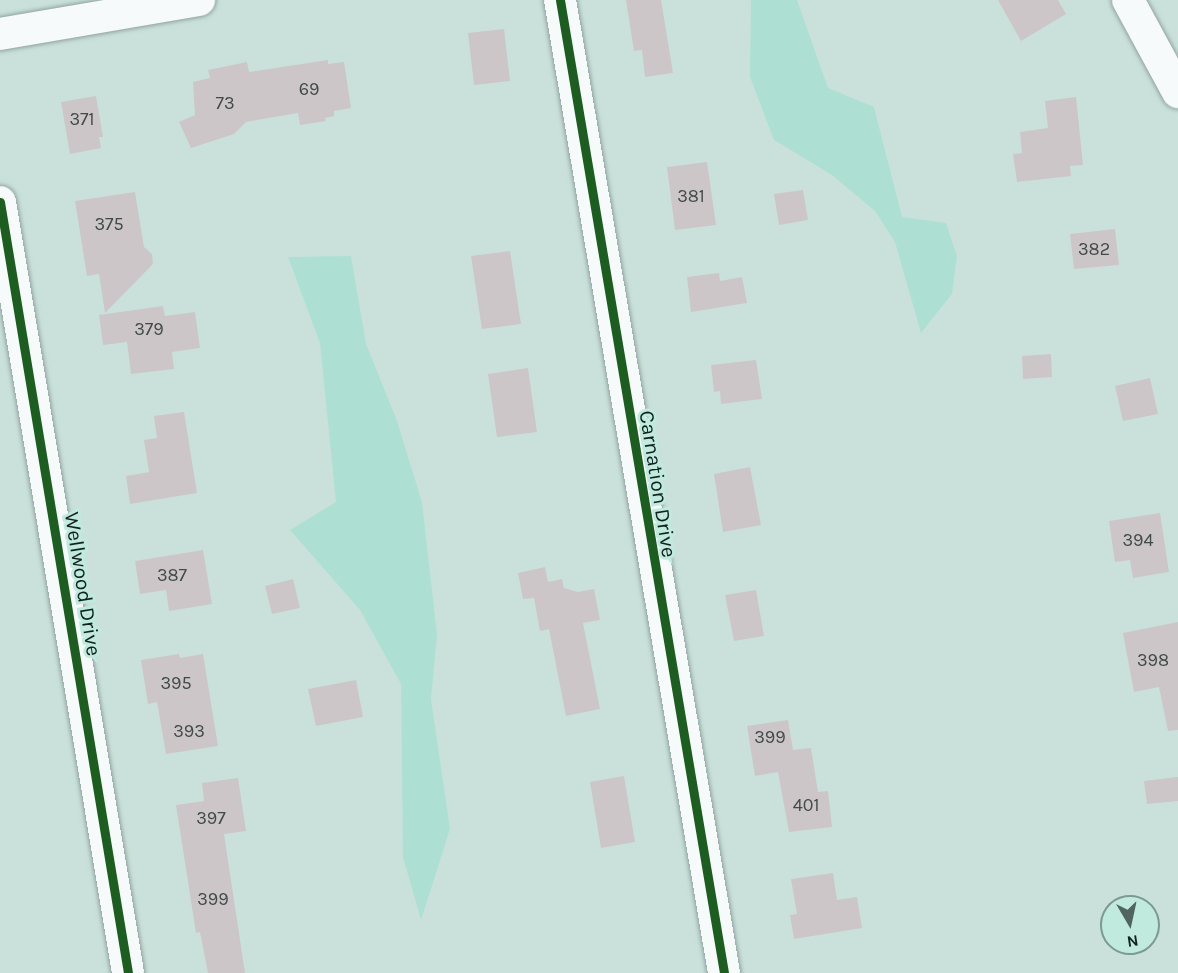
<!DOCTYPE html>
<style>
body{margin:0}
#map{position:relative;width:1178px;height:973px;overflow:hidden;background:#cae1db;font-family:Karla,sans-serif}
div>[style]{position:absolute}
.green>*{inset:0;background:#ade0d3}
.building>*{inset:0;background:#cdc6c8}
.roads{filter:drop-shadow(0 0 2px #92a49f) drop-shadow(0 0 2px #92a49f)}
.minor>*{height:32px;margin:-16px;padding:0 16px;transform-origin:16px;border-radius:16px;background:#f7fafa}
.cycleway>*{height:9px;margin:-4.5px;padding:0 4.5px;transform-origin:4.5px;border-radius:4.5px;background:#1b5e20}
span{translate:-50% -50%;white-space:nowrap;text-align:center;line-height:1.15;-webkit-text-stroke:6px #c1eadf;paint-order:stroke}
.number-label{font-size:18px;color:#404a48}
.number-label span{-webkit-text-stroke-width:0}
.street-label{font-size:21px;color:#11211d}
.north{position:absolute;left:1100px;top:895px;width:60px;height:60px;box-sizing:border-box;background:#c1eadf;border:2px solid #7b9a91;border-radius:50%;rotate:171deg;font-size:16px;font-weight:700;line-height:24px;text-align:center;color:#11211d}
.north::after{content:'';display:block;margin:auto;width:21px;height:27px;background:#526460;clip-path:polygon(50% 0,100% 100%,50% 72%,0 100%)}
</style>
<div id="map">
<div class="green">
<div style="clip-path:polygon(751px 0,797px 0,828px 88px,874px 107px,902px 217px,946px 223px,957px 256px,952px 294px,921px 333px,895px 242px,875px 211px,832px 175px,774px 140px,750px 77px)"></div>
<div style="clip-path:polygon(351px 256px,366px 344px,396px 418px,422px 502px,437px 635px,431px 699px,450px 829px,421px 920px,403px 857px,401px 684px,360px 610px,290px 530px,336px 502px,320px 343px,288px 257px)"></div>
</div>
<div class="building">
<div style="clip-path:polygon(626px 0,661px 0,673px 73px,645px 77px,642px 50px,634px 51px)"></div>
<div style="clip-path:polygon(998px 0,1058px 0,1066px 14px,1021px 41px)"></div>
<div style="clip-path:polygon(504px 29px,510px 81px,474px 85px,468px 33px)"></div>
<div style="clip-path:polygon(328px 60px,328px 64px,344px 62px,351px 108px,334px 111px,334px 116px,325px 118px,326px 121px,300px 125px,298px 113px,246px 122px,234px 134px,191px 148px,179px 122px,195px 115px,193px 82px,210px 78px,208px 70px,247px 62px,249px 72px)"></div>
<div style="clip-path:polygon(96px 96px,103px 137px,99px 137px,101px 148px,70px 154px,61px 102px)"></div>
<div style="clip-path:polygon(1076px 97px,1083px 165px,1070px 166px,1071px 176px,1017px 182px,1013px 154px,1022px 153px,1020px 132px,1048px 128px,1045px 101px)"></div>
<div style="clip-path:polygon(707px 162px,716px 225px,675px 230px,667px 167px)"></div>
<div style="clip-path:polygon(803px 190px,808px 220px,779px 225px,774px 194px)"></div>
<div style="clip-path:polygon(135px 192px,144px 247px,152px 254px,153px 264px,105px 313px,99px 274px,87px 276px,75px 201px)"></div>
<div style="clip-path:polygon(1115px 229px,1119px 265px,1074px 269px,1070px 234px)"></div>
<div style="clip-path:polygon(510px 251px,521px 324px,482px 329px,471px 256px)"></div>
<div style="clip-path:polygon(719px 273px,720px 281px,742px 277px,747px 303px,691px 312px,687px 277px)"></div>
<div style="clip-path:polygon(163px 306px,165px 316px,195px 312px,200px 348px,172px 352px,174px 369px,131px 374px,127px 342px,103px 345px,99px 315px)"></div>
<div style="clip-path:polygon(1051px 354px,1052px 377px,1023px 379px,1022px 356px)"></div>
<div style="clip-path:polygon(756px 360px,762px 399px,721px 404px,720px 391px,714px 392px,711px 365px)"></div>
<div style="clip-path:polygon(528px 368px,537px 432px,497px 437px,488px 374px)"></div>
<div style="clip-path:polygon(1150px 378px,1158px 414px,1123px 421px,1115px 386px)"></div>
<div style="clip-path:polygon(184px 412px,197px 493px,130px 504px,126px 476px,149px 472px,144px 440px,157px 438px,154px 416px)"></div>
<div style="clip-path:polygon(750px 467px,761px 525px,723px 532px,714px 474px)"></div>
<div style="clip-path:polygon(1160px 513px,1169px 572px,1133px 578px,1130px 560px,1115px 562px,1109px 521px)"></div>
<div style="clip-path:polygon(203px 550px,212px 604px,169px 611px,166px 590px,140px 594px,135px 561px)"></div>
<div style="clip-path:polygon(545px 567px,548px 582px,562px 579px,564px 588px,578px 592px,594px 589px,600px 620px,583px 623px,600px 709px,566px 716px,549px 629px,540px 631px,534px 598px,523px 599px,518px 573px)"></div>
<div style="clip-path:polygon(293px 579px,300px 608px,272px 614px,265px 586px)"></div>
<div style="clip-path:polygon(756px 590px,764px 636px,734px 641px,725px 595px)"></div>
<div style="clip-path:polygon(1178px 622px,1178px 730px,1168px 731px,1159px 687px,1134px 692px,1123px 633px)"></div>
<div style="clip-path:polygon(179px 654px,180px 658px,203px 654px,218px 746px,166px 754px,157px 702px,148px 704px,141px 660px)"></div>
<div style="clip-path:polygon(356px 680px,363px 717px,316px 726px,308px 689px)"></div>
<div style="clip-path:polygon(788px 720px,793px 750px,811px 748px,818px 792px,828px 791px,832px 827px,789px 832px,778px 772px,755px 776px,747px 726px)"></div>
<div style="clip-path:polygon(624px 776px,635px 842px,601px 848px,590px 782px)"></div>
<div style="clip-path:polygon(1178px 777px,1178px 801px,1147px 804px,1144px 781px)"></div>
<div style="clip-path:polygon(238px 778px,246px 831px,224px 834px,245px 973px,208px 973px,200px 932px,196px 933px,176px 805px,204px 801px,202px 783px)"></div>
<div style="clip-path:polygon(833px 873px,837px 900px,857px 897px,862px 928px,794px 939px,790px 915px,797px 914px,791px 879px)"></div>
</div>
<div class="roads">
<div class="minor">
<div style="left:560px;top:0;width:987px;rotate:80.43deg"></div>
<div style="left:1128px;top:0;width:105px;rotate:61.5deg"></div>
<div style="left:0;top:34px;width:202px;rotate:-9.7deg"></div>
<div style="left:0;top:202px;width:782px;rotate:80.57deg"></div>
</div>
</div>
<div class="cycleway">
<div style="left:560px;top:0;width:987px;rotate:80.43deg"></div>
<div style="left:0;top:202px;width:782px;rotate:80.57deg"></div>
</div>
<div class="number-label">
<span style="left:309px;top:89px">69</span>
<span style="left:225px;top:103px">73</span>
<span style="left:82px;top:119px">371</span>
<span style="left:691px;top:196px">381</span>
<span style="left:109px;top:224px">375</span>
<span style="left:1094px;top:249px">382</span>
<span style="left:149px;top:329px">379</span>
<span style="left:1138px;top:540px">394</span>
<span style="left:172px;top:575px">387</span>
<span style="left:1153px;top:660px">398</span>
<span style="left:176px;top:683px">395</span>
<span style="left:189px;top:731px">393</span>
<span style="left:770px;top:737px">399</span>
<span style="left:806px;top:805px">401</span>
<span style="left:211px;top:818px">397</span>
<span style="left:213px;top:899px">399</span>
</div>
<div class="street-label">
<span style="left:658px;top:484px;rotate:81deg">Carnation Drive</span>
<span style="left:83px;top:584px;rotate:81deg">Wellwood Drive</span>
</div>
<div class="north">N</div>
</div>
